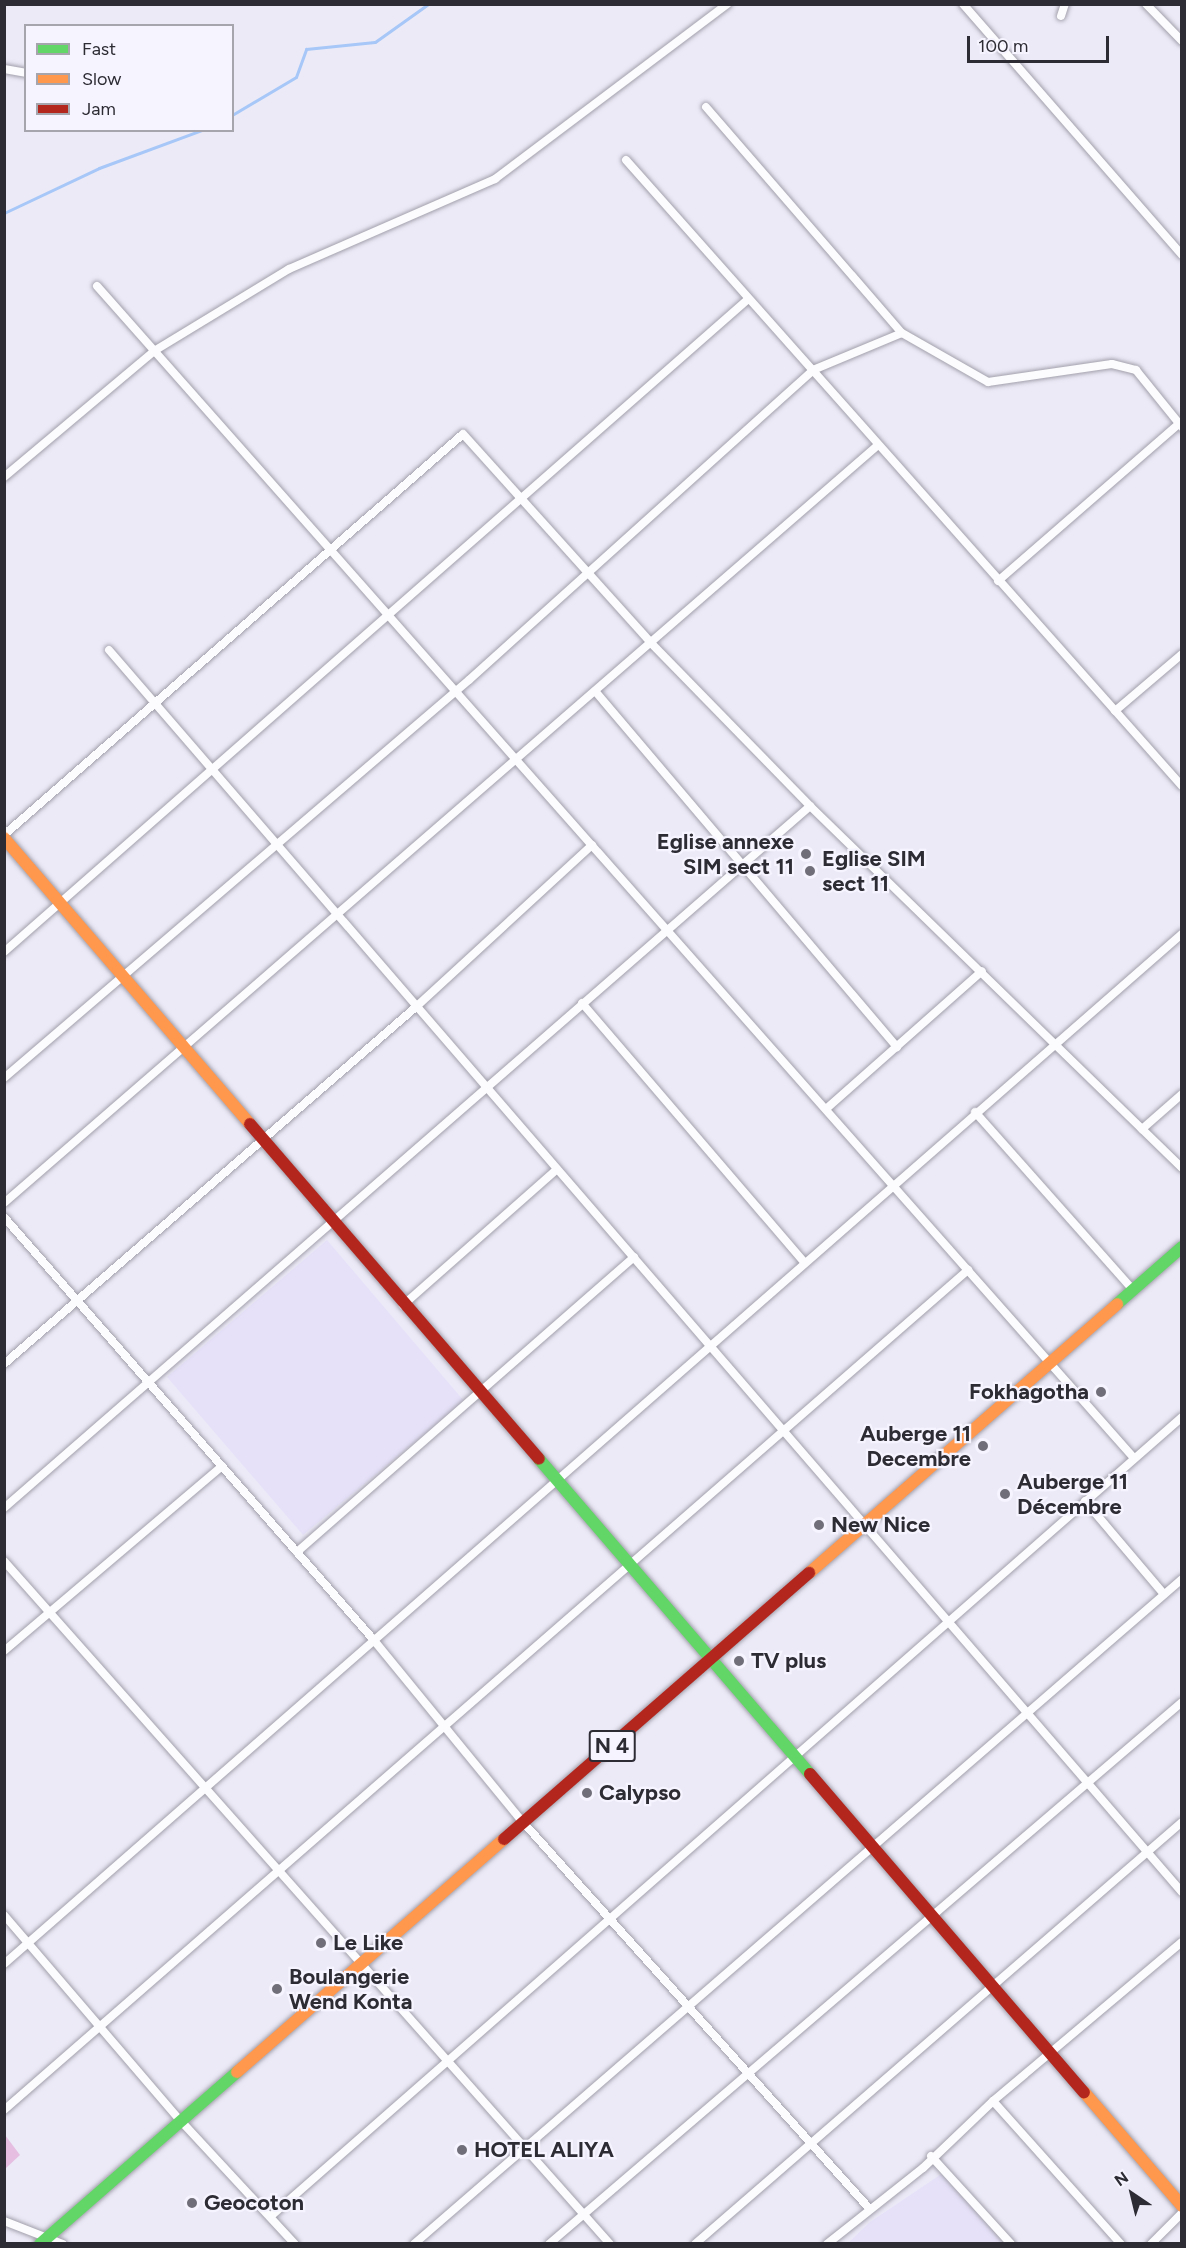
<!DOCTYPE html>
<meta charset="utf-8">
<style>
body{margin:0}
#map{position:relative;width:1186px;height:2248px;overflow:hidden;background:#eceaf7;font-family:Figtree,sans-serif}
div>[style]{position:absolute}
.built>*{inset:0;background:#e6e1f9}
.green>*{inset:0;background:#e5bee2}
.stream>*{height:3px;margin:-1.5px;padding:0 1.5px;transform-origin:1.5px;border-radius:1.5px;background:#a6c7f7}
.roads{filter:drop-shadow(0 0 2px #a2a0ab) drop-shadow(0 0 2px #a2a0ab)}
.street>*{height:8px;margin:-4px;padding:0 4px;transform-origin:4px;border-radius:4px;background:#fcfcfe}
.fast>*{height:12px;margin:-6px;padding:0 6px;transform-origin:6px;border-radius:6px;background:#63d668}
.slow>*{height:12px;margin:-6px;padding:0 6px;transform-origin:6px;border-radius:6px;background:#ff974d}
.jam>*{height:12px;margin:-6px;padding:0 6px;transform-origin:6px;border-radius:6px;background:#b3261e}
.dots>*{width:16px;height:16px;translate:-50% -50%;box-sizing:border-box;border:3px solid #f6f4fe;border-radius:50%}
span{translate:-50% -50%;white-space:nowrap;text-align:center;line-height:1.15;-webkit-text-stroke:4.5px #f6f4fe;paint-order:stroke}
.shield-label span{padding:2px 4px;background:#f6f4fe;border:2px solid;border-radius:4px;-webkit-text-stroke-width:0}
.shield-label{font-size:21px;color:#2d2b34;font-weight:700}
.poi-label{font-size:22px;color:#2d2b34;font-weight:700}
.right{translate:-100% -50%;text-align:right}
.left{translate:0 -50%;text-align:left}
.frame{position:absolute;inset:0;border:6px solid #2d2b34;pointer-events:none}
.legend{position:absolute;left:24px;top:24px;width:210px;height:108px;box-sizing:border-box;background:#f6f4fe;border:2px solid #a6a4ad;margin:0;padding:8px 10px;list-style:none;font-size:18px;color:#2d2b34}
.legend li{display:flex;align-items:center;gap:12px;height:30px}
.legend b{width:30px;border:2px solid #a6a4ad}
.north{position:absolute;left:1102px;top:2164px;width:60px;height:60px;-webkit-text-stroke:4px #f6f4fe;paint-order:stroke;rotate:325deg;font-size:16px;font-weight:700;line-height:24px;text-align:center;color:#2d2b34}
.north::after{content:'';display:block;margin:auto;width:21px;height:27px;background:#2d2b34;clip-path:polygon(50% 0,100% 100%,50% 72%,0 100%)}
.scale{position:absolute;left:967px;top:36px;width:142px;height:27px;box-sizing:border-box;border:3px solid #2d2b34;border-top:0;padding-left:8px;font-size:18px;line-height:21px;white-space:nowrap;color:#2d2b34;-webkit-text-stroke:4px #f6f4fe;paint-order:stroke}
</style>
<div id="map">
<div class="built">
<div style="clip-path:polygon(327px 1240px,464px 1401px,303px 1535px,167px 1377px)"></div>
<div style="clip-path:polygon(943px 2173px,1003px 2243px,847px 2244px,870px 2222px)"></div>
</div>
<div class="green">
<div style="clip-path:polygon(5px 2135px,20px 2155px,5px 2169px,4px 2169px)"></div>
</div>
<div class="stream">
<div style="left:232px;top:115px;width:74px;rotate:-30.7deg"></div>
<div style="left:296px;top:77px;width:30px;rotate:-70deg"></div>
<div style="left:306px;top:49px;width:69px;rotate:-5.8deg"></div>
<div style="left:375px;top:42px;width:65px;rotate:-35.6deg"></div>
<div style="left:4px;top:213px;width:105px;rotate:-25.3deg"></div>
<div style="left:99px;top:168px;width:110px;rotate:-20.3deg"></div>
</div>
<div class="roads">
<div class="street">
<div style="left:963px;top:4px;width:333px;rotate:48.9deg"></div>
<div style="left:1146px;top:4px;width:52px;rotate:45.8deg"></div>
<div style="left:1061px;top:16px;width:13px;rotate:-72deg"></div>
<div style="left:4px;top:69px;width:22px;rotate:10deg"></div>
<div style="left:706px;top:107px;width:299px;rotate:49.1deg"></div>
<div style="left:626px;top:160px;width:837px;rotate:48.39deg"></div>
<div style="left:97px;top:286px;width:1565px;rotate:48.5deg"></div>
<div style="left:4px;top:477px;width:196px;rotate:-40deg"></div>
<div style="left:154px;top:351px;width:158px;rotate:-31.3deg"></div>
<div style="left:289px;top:269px;width:225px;rotate:-23.6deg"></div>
<div style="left:495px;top:179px;width:291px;rotate:-37deg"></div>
<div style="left:998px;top:581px;width:242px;rotate:-41deg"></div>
<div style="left:109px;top:650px;width:1641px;rotate:49.18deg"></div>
<div style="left:595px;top:691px;width:467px;rotate:49.7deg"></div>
<div style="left:1115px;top:711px;width:88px;rotate:-40.4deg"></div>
<div style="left:4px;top:835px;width:609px;rotate:-41.14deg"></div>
<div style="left:463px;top:434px;width:281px;rotate:48deg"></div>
<div style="left:651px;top:643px;width:228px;rotate:45.7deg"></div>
<div style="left:810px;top:806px;width:519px;rotate:44.22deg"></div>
<div style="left:4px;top:952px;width:987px;rotate:-41.26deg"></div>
<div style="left:582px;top:1003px;width:340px;rotate:49.4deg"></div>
<div style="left:4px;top:1078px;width:612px;rotate:-40.56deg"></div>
<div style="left:469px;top:680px;width:463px;rotate:-42deg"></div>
<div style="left:813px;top:370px;width:96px;rotate:-22.6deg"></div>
<div style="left:902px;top:333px;width:99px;rotate:29.7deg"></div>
<div style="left:988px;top:382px;width:125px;rotate:-8.3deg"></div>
<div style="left:1112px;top:364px;width:25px;rotate:14deg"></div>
<div style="left:1136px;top:370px;width:73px;rotate:51.1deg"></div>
<div style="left:826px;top:1109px;width:208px;rotate:-41.5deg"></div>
<div style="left:975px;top:1112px;width:238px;rotate:48.4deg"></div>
<div style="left:1142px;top:1129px;width:53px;rotate:-41.2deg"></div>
<div style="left:4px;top:1203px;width:1155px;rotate:-40.93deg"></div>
<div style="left:4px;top:1217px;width:559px;rotate:48.84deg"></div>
<div style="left:372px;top:1638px;width:237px;rotate:50.7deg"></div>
<div style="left:522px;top:1821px;width:518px;rotate:48.13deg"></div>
<div style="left:403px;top:1305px;width:205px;rotate:-41.4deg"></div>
<div style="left:4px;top:1364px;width:547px;rotate:-40.92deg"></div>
<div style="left:417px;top:1006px;width:238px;rotate:-42.6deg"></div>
<div style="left:1085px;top:1501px;width:122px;rotate:49.7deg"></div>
<div style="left:4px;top:1508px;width:1069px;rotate:-41.05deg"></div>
<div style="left:297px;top:1552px;width:448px;rotate:-41.2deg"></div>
<div style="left:4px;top:1561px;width:913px;rotate:48.42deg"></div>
<div style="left:4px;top:1651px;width:286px;rotate:-40.3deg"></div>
<div style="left:4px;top:1915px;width:270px;rotate:49.4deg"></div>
<div style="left:180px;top:2120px;width:169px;rotate:47.2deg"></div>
<div style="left:4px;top:1964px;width:1565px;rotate:-41.17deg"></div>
<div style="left:993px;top:2101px;width:192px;rotate:48.2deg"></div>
<div style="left:4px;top:2110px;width:1279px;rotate:-41.07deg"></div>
<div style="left:931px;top:2156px;width:119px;rotate:47.7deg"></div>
<div style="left:271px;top:2216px;width:1212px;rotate:-41.25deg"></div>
<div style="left:4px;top:2221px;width:63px;rotate:21.3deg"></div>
<div style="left:414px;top:2244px;width:1016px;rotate:-40.89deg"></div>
<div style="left:549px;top:2244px;width:833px;rotate:-40.57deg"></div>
<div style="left:695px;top:2244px;width:644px;rotate:-40.91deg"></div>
<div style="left:827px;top:2244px;width:122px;rotate:-38.4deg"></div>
<div style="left:923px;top:2168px;width:97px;rotate:-43.7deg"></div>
<div style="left:993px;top:2101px;width:247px;rotate:-40.1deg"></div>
<div style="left:1151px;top:2244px;width:44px;rotate:-45deg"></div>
</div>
<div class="fast">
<div style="left:1117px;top:1304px;width:86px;rotate:-41.2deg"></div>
<div style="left:539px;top:1459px;width:416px;rotate:49.3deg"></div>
<div style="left:40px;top:2244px;width:262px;rotate:-41.1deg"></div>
</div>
<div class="slow">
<div style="left:4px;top:838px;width:377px;rotate:49.3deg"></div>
<div style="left:809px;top:1573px;width:409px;rotate:-41.1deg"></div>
<div style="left:237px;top:2072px;width:354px;rotate:-41.1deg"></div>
<div style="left:1084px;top:2092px;width:150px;rotate:49.3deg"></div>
</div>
<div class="jam">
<div style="left:250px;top:1124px;width:442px;rotate:49.2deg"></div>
<div style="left:810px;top:1774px;width:420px;rotate:49.3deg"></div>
<div style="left:504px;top:1839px;width:405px;rotate:-41.1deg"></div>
</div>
</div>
<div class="dots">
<div style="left:806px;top:854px;background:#706e78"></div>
<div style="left:810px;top:871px;background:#706e78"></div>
<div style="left:1101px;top:1392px;background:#706e78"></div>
<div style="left:983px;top:1446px;background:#706e78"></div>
<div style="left:1005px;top:1494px;background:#706e78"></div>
<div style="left:819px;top:1525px;background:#706e78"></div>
<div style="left:739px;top:1661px;background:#706e78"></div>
<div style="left:587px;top:1793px;background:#706e78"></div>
<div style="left:321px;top:1943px;background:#706e78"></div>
<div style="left:277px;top:1989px;background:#706e78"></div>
<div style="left:462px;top:2150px;background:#706e78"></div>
<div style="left:192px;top:2203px;background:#706e78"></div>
</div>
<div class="shield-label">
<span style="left:612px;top:1746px">N 4</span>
</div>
<div class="poi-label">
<span class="right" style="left:794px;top:854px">Eglise annexe<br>SIM sect 11</span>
<span class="left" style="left:822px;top:871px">Eglise SIM<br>sect 11</span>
<span class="right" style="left:1089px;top:1392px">Fokhagotha</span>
<span class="right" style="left:971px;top:1446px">Auberge 11<br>Decembre</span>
<span class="left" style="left:1017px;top:1494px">Auberge 11<br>Décembre</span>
<span class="left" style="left:831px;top:1525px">New Nice</span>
<span class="left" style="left:751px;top:1661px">TV plus</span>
<span class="left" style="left:599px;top:1793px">Calypso</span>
<span class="left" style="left:333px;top:1943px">Le Like</span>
<span class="left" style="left:289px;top:1989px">Boulangerie<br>Wend Konta</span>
<span class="left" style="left:474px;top:2150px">HOTEL ALIYA</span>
<span class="left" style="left:204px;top:2203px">Geocoton</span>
</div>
<div class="frame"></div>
<ul class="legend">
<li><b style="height:8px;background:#63d668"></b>Fast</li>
<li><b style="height:8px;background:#ff974d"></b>Slow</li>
<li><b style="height:8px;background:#b3261e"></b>Jam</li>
</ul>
<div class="north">N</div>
<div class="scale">100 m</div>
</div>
